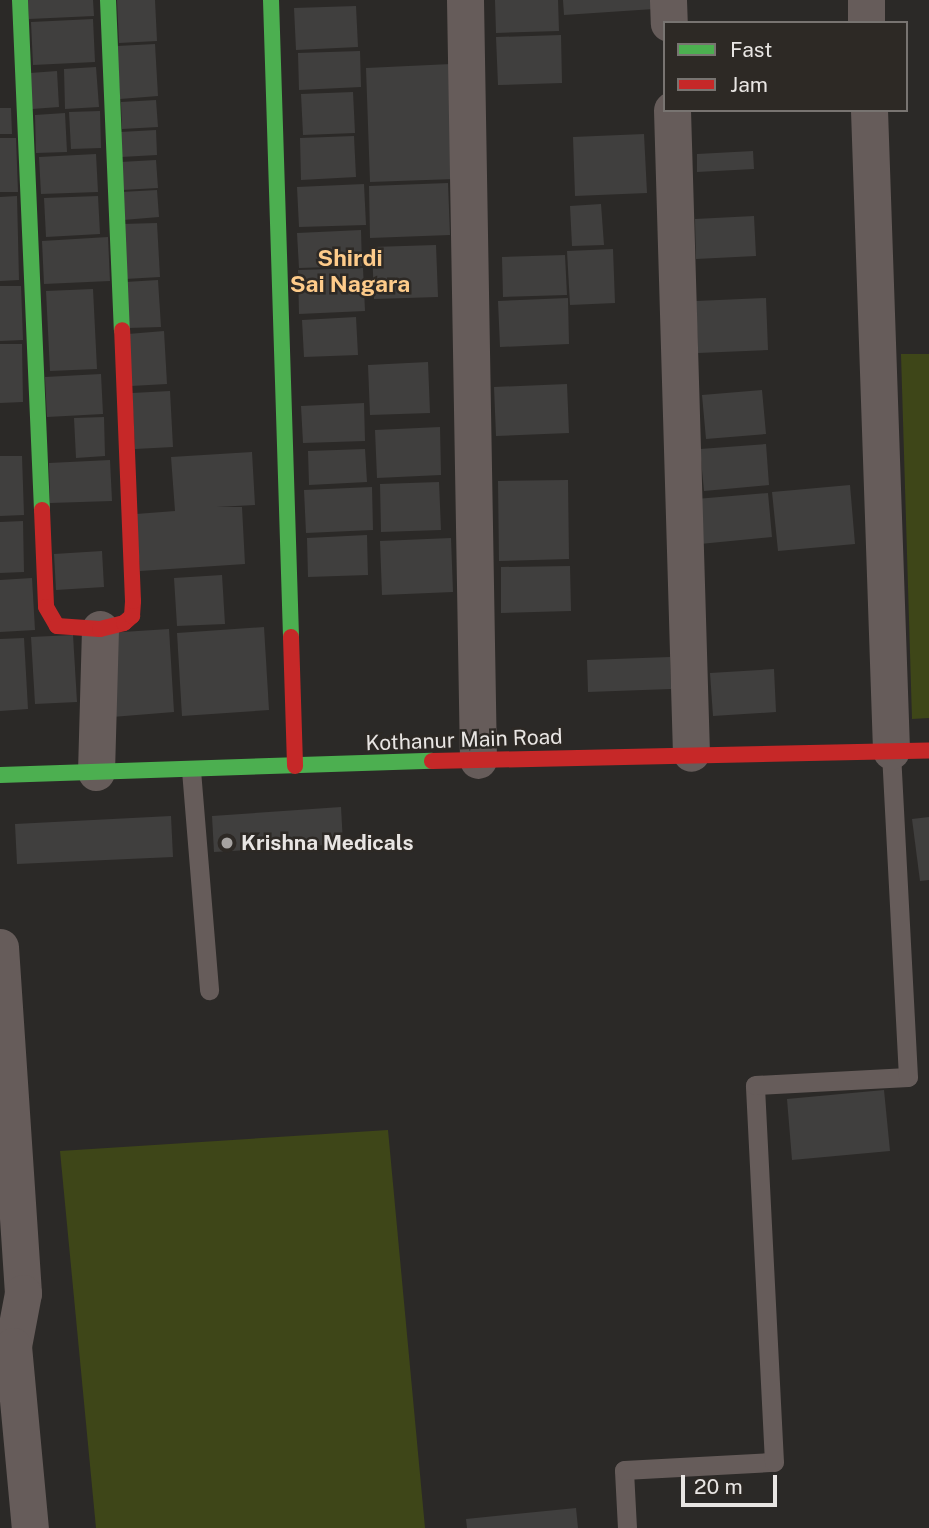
<!DOCTYPE html>
<style>
body{margin:0}
#map{position:relative;width:929px;height:1528px;overflow:hidden;background:#2b2927;font-family:"Public Sans",sans-serif}
div>[style]{position:absolute}
.green>*{inset:0;background:#3e4618}
.building>*{inset:0;background:#403f3e}
.lane>*{height:19px;margin:-9.5px;padding:0 9.5px;transform-origin:9.5px;border-radius:9.5px;background:#665c5a}
.street>*{height:37px;margin:-18.5px;padding:0 18.5px;transform-origin:18.5px;border-radius:18.5px;background:#665c5a}
.fast>*{height:16px;margin:-8px;padding:0 8px;transform-origin:8px;border-radius:8px;background:#4caf50}
.jam>*{height:16px;margin:-8px;padding:0 8px;transform-origin:8px;border-radius:8px;background:#c62828}
.dots>*{width:19px;height:19px;translate:-50% -50%;box-sizing:border-box;border:4px solid #2d2925;border-radius:50%}
span{translate:-50% -50%;white-space:nowrap;text-align:center;line-height:1.15;-webkit-text-stroke:5px #2d2925;paint-order:stroke}
.street-label{font-size:21px;color:#e8e5e3}
.poi-label{font-size:21px;color:#e8e5e3;font-weight:700}
.left{translate:0 -50%;text-align:left}
.neighbourhood-label{font-size:23px;color:#fecb8a;font-weight:700}
.legend{position:absolute;left:663px;top:21px;width:245px;height:91px;box-sizing:border-box;background:#2d2925;border:2px solid #787471;margin:0;padding:9px 12px;list-style:none;font-size:21px;color:#e8e5e3}
.legend li{display:flex;align-items:center;gap:14px;height:35px}
.legend b{width:35px;border:2px solid #787471}
.scale{position:absolute;left:681px;top:1475px;width:96px;height:32px;box-sizing:border-box;border:4px solid #e8e5e3;border-top:0;padding-left:9px;font-size:21px;line-height:24px;white-space:nowrap;color:#e8e5e3;-webkit-text-stroke:5px #2d2925;paint-order:stroke}
</style>
<div id="map">
<div class="green">
<div style="clip-path:polygon(901px 354px,929px 354px,929px 718px,912px 719px)"></div>
<div style="clip-path:polygon(388px 1130px,425px 1528px,96px 1528px,60px 1151px)"></div>
</div>
<div class="building">
<div style="clip-path:polygon(28px 0,93px 0,94px 16px,29px 19px)"></div>
<div style="clip-path:polygon(117px 0,155px 0,157px 41px,119px 43px)"></div>
<div style="clip-path:polygon(495px 0,558px 0,559px 31px,496px 33px)"></div>
<div style="clip-path:polygon(563px 0,653px 0,654px 9px,564px 15px)"></div>
<div style="clip-path:polygon(356px 6px,358px 47px,296px 50px,294px 8px)"></div>
<div style="clip-path:polygon(93px 19px,95px 62px,33px 65px,31px 22px)"></div>
<div style="clip-path:polygon(561px 35px,562px 83px,498px 85px,496px 37px)"></div>
<div style="clip-path:polygon(155px 44px,158px 96px,120px 99px,117px 46px)"></div>
<div style="clip-path:polygon(360px 51px,361px 87px,299px 90px,298px 53px)"></div>
<div style="clip-path:polygon(451px 64px,455px 179px,370px 182px,366px 68px)"></div>
<div style="clip-path:polygon(96px 67px,99px 107px,65px 109px,64px 69px)"></div>
<div style="clip-path:polygon(57px 71px,59px 107px,32px 109px,30px 73px)"></div>
<div style="clip-path:polygon(353px 92px,355px 133px,303px 135px,301px 94px)"></div>
<div style="clip-path:polygon(156px 100px,158px 127px,122px 129px,121px 102px)"></div>
<div style="clip-path:polygon(0 108px,11px 108px,12px 134px,0 134px)"></div>
<div style="clip-path:polygon(100px 111px,101px 148px,71px 149px,69px 112px)"></div>
<div style="clip-path:polygon(65px 113px,67px 152px,36px 153px,35px 115px)"></div>
<div style="clip-path:polygon(156px 130px,157px 155px,121px 157px,120px 132px)"></div>
<div style="clip-path:polygon(644px 134px,647px 193px,575px 196px,573px 137px)"></div>
<div style="clip-path:polygon(354px 136px,356px 177px,301px 180px,300px 138px)"></div>
<div style="clip-path:polygon(0 138px,16px 138px,18px 192px,0 192px)"></div>
<div style="clip-path:polygon(753px 151px,754px 169px,697px 172px,697px 154px)"></div>
<div style="clip-path:polygon(96px 154px,98px 192px,41px 194px,39px 157px)"></div>
<div style="clip-path:polygon(156px 160px,158px 188px,122px 190px,120px 162px)"></div>
<div style="clip-path:polygon(448px 183px,450px 235px,370px 238px,369px 186px)"></div>
<div style="clip-path:polygon(364px 184px,366px 225px,299px 227px,297px 187px)"></div>
<div style="clip-path:polygon(157px 190px,159px 217px,123px 220px,121px 192px)"></div>
<div style="clip-path:polygon(17px 196px,19px 280px,0 281px,0 197px)"></div>
<div style="clip-path:polygon(98px 196px,100px 234px,46px 237px,44px 198px)"></div>
<div style="clip-path:polygon(601px 204px,604px 245px,572px 246px,570px 206px)"></div>
<div style="clip-path:polygon(754px 216px,756px 256px,696px 259px,695px 219px)"></div>
<div style="clip-path:polygon(157px 223px,160px 277px,125px 279px,122px 224px)"></div>
<div style="clip-path:polygon(361px 230px,362px 266px,299px 268px,297px 233px)"></div>
<div style="clip-path:polygon(108px 237px,110px 281px,44px 284px,42px 241px)"></div>
<div style="clip-path:polygon(436px 245px,438px 297px,374px 299px,372px 247px)"></div>
<div style="clip-path:polygon(613px 249px,615px 303px,570px 305px,567px 251px)"></div>
<div style="clip-path:polygon(565px 255px,567px 295px,503px 297px,502px 257px)"></div>
<div style="clip-path:polygon(363px 268px,365px 311px,299px 314px,298px 270px)"></div>
<div style="clip-path:polygon(158px 280px,161px 327px,128px 328px,125px 282px)"></div>
<div style="clip-path:polygon(0 286px,21px 286px,23px 340px,0 341px)"></div>
<div style="clip-path:polygon(93px 289px,97px 369px,50px 371px,46px 291px)"></div>
<div style="clip-path:polygon(568px 298px,569px 344px,500px 347px,498px 301px)"></div>
<div style="clip-path:polygon(766px 298px,768px 350px,698px 353px,696px 301px)"></div>
<div style="clip-path:polygon(356px 317px,358px 355px,304px 357px,302px 320px)"></div>
<div style="clip-path:polygon(164px 331px,167px 384px,131px 386px,128px 334px)"></div>
<div style="clip-path:polygon(0 344px,22px 344px,23px 402px,0 403px)"></div>
<div style="clip-path:polygon(428px 362px,430px 413px,370px 415px,368px 365px)"></div>
<div style="clip-path:polygon(101px 374px,103px 414px,47px 417px,45px 377px)"></div>
<div style="clip-path:polygon(567px 384px,569px 433px,496px 436px,494px 387px)"></div>
<div style="clip-path:polygon(762px 390px,766px 434px,706px 439px,702px 395px)"></div>
<div style="clip-path:polygon(170px 391px,173px 447px,135px 449px,132px 393px)"></div>
<div style="clip-path:polygon(364px 403px,365px 441px,303px 443px,301px 406px)"></div>
<div style="clip-path:polygon(104px 417px,105px 456px,76px 458px,74px 418px)"></div>
<div style="clip-path:polygon(440px 427px,441px 475px,377px 478px,375px 430px)"></div>
<div style="clip-path:polygon(766px 444px,769px 485px,704px 491px,700px 449px)"></div>
<div style="clip-path:polygon(365px 449px,367px 482px,309px 485px,308px 451px)"></div>
<div style="clip-path:polygon(252px 452px,255px 505px,216px 507px,242px 507px,245px 564px,140px 571px,136px 514px,175px 511px,171px 457px)"></div>
<div style="clip-path:polygon(0 456px,22px 456px,24px 515px,0 516px)"></div>
<div style="clip-path:polygon(110px 460px,112px 501px,50px 503px,49px 463px)"></div>
<div style="clip-path:polygon(568px 480px,569px 559px,499px 561px,498px 481px)"></div>
<div style="clip-path:polygon(439px 482px,441px 530px,381px 532px,380px 484px)"></div>
<div style="clip-path:polygon(850px 485px,855px 544px,778px 551px,772px 492px)"></div>
<div style="clip-path:polygon(372px 487px,373px 530px,306px 533px,304px 490px)"></div>
<div style="clip-path:polygon(768px 493px,772px 537px,700px 544px,696px 499px)"></div>
<div style="clip-path:polygon(23px 521px,24px 572px,0 573px,0 522px)"></div>
<div style="clip-path:polygon(367px 535px,368px 575px,308px 577px,307px 538px)"></div>
<div style="clip-path:polygon(451px 538px,453px 592px,382px 595px,380px 541px)"></div>
<div style="clip-path:polygon(102px 551px,104px 587px,56px 590px,54px 554px)"></div>
<div style="clip-path:polygon(570px 566px,571px 611px,501px 613px,501px 567px)"></div>
<div style="clip-path:polygon(222px 575px,225px 624px,177px 626px,174px 578px)"></div>
<div style="clip-path:polygon(32px 578px,35px 630px,0 632px,0 580px)"></div>
<div style="clip-path:polygon(264px 627px,269px 710px,182px 716px,177px 633px)"></div>
<div style="clip-path:polygon(169px 629px,174px 712px,112px 717px,107px 633px)"></div>
<div style="clip-path:polygon(73px 635px,77px 702px,35px 704px,31px 637px)"></div>
<div style="clip-path:polygon(24px 638px,28px 709px,0 711px,0 639px)"></div>
<div style="clip-path:polygon(670px 657px,671px 689px,588px 692px,587px 660px)"></div>
<div style="clip-path:polygon(774px 669px,776px 712px,713px 716px,710px 673px)"></div>
<div style="clip-path:polygon(341px 807px,343px 844px,214px 852px,212px 816px)"></div>
<div style="clip-path:polygon(171px 816px,173px 857px,17px 864px,15px 824px)"></div>
<div style="clip-path:polygon(929px 817px,929px 880px,920px 881px,912px 819px)"></div>
<div style="clip-path:polygon(884px 1090px,890px 1151px,792px 1160px,787px 1099px)"></div>
<div style="clip-path:polygon(576px 1508px,578px 1528px,467px 1528px,466px 1519px)"></div>
</div>
<div class="lane">
<div style="left:191px;top:770px;width:221px;rotate:85.3deg"></div>
<div style="left:627px;top:1528px;width:58px;rotate:-93deg"></div>
<div style="left:624px;top:1470px;width:150px;rotate:-3.1deg"></div>
<div style="left:774px;top:1462px;width:377px;rotate:-92.9deg"></div>
<div style="left:755px;top:1085px;width:153px;rotate:-3deg"></div>
<div style="left:908px;top:1077px;width:326px;rotate:-93deg"></div>
</div>
<div class="street">
<div style="left:465px;top:0;width:760px;rotate:89.02deg"></div>
<div style="left:668px;top:0;width:23px;rotate:88deg"></div>
<div style="left:866px;top:0;width:23px;rotate:90deg"></div>
<div style="left:672px;top:110px;width:643px;rotate:88.31deg"></div>
<div style="left:869px;top:110px;width:641px;rotate:88.03deg"></div>
<div style="left:96px;top:772px;width:143px;rotate:-88.4deg"></div>
<div style="left:0;top:947px;width:347px;rotate:86.2deg"></div>
<div style="left:23px;top:1293px;width:54px;rotate:100.7deg"></div>
<div style="left:13px;top:1346px;width:183px;rotate:84.7deg"></div>
</div>
<div class="fast">
<div style="left:20px;top:0;width:510px;rotate:87.53deg"></div>
<div style="left:108px;top:0;width:330px;rotate:87.6deg"></div>
<div style="left:271px;top:0;width:637px;rotate:88.2deg"></div>
<div style="left:0;top:775px;width:432px;rotate:-1.9deg"></div>
</div>
<div class="jam">
<div style="left:42px;top:510px;width:97px;rotate:87.6deg"></div>
<div style="left:46px;top:607px;width:22px;rotate:60deg"></div>
<div style="left:57px;top:626px;width:43px;rotate:4deg"></div>
<div style="left:100px;top:629px;width:25px;rotate:-14deg"></div>
<div style="left:124px;top:623px;width:11px;rotate:-41deg"></div>
<div style="left:132px;top:616px;width:15px;rotate:-86deg"></div>
<div style="left:133px;top:601px;width:271px;rotate:-92.3deg"></div>
<div style="left:291px;top:637px;width:129px;rotate:88.2deg"></div>
<div style="left:432px;top:761px;width:497px;rotate:-1.2deg"></div>
</div>
<div class="dots">
<div style="left:227px;top:843px;background:#a6a3a1"></div>
</div>
<div class="street-label">
<span style="left:464px;top:740px;rotate:-2deg">Kothanur Main Road</span>
</div>
<div class="poi-label">
<span class="left" style="left:241px;top:843px">Krishna Medicals</span>
</div>
<div class="neighbourhood-label">
<span style="left:350px;top:271px">Shirdi<br>Sai Nagara</span>
</div>
<ul class="legend">
<li><b style="height:9px;background:#4caf50"></b>Fast</li>
<li><b style="height:9px;background:#c62828"></b>Jam</li>
</ul>
<div class="scale">20 m</div>
</div>
